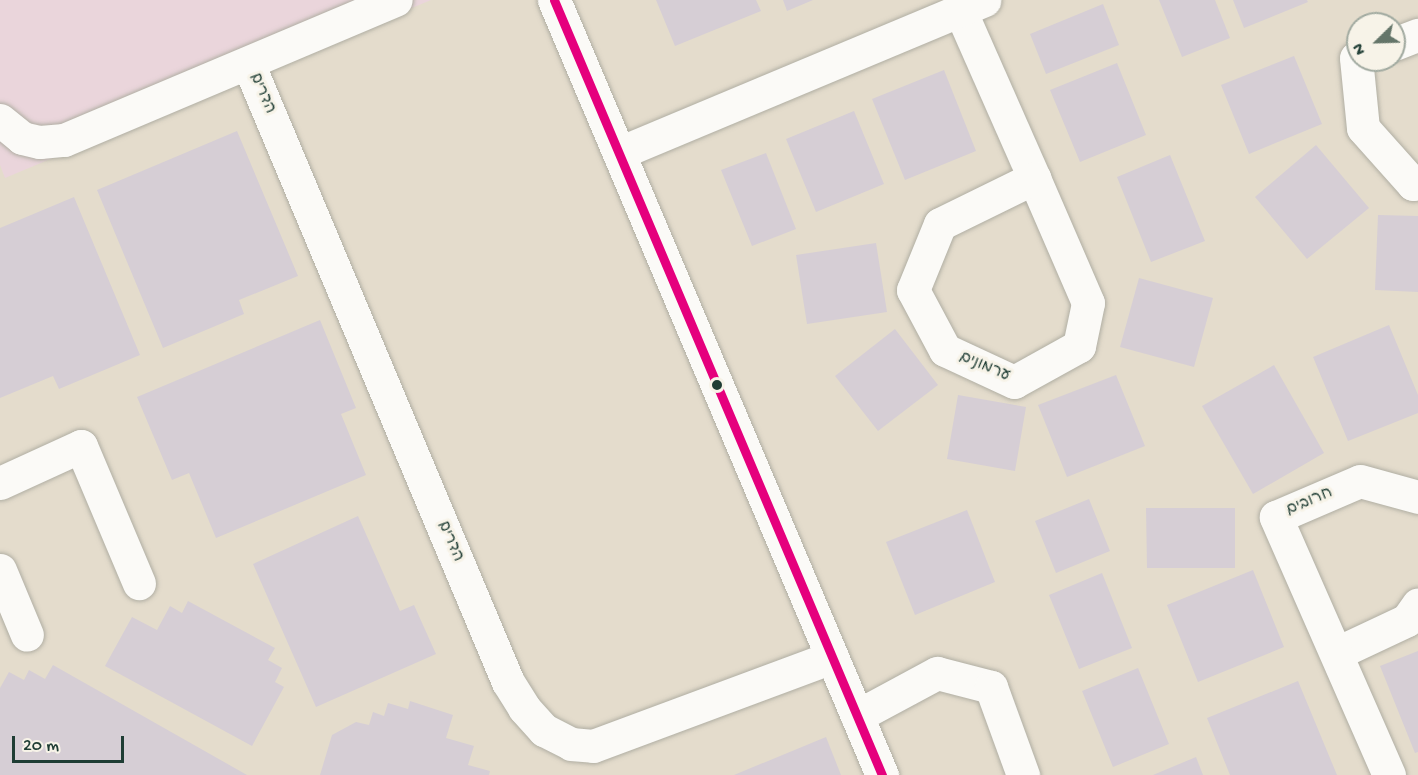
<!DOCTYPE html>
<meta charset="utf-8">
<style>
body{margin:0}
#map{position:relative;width:1418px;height:775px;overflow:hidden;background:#e4dccc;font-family:"Gochi Hand","Playpen Sans Hebrew",sans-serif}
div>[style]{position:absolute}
.built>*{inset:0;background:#ead5db}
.building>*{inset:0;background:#d6ced5}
.roads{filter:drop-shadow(0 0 2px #b0aea3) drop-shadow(0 0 2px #b0aea3)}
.minor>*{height:33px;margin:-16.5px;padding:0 16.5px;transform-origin:16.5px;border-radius:16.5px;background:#fbfaf7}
.bus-1>*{height:9px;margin:-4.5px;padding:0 4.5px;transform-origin:4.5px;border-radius:4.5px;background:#e5007d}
.dots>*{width:16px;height:16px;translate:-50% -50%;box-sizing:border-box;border:3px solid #f7f3e8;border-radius:50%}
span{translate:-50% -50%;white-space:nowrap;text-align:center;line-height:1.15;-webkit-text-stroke:6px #f7f3e8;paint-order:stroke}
.street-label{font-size:16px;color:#1f3d34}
.north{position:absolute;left:1346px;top:12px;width:60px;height:60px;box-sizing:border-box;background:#f7f3e8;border:2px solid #a1aaa0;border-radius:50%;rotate:247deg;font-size:16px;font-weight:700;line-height:24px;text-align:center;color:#1f3d34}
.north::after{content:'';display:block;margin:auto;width:21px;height:27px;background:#647569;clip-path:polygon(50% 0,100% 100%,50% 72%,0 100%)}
.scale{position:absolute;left:12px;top:736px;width:112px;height:27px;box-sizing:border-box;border:3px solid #1f3d34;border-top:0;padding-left:8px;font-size:18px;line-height:21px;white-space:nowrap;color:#1f3d34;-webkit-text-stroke:4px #f7f3e8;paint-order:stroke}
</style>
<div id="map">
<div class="built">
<div style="clip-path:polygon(0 0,431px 0,5px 178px,0 165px)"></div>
</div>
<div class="building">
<div style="clip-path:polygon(656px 0,756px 0,761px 11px,675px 46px)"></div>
<div style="clip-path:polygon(783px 0,813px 0,787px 11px)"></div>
<div style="clip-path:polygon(1159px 0,1215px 0,1230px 38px,1182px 57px)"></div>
<div style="clip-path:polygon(1233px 0,1307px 0,1308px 2px,1244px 28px)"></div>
<div style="clip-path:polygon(1103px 4px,1119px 45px,1046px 74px,1030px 34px)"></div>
<div style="clip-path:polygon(1294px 56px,1322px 124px,1249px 154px,1221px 85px)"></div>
<div style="clip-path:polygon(1117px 63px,1146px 135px,1080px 162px,1050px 90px)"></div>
<div style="clip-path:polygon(944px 70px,976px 151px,905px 180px,872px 99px)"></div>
<div style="clip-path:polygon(854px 111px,884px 184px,816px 212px,786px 139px)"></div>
<div style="clip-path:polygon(237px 131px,298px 276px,239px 300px,244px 314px,163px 348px,97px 190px)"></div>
<div style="clip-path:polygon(1316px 145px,1369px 208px,1307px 259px,1255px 197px)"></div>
<div style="clip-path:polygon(766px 153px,796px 229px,752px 246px,721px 170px)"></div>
<div style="clip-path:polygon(1170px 155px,1205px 241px,1151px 262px,1117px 177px)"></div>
<div style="clip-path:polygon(74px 197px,140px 355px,59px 389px,53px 376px,0 398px,0 228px)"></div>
<div style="clip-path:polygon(1378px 215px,1418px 216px,1418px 292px,1375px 290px)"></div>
<div style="clip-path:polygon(876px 243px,887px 312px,807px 324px,796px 255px)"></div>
<div style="clip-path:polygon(1139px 278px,1213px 298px,1194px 367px,1120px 347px)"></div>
<div style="clip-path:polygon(320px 320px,356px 408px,341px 414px,366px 475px,216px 538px,189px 473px,172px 480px,137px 397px)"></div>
<div style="clip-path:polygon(1389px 325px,1418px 395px,1418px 413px,1348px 441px,1313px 357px)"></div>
<div style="clip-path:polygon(895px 329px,938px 385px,878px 431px,835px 376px)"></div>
<div style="clip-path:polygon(1274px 365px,1324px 453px,1253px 494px,1202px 406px)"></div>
<div style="clip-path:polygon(1116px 375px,1145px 446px,1067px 477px,1038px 405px)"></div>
<div style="clip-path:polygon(958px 395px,1026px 407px,1015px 471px,947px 459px)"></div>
<div style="clip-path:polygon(1089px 499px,1110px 551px,1056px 573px,1035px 521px)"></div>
<div style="clip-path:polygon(1146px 508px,1235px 508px,1235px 568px,1147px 568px)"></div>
<div style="clip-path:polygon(967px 510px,995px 582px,915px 615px,886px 542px)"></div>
<div style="clip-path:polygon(358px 516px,400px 611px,414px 605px,436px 654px,316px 707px,253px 564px)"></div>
<div style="clip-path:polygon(1253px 570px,1284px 647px,1198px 682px,1167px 605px)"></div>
<div style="clip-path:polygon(1102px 573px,1132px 648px,1079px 669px,1049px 595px)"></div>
<div style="clip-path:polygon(188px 601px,275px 648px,268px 660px,282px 668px,275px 682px,284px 687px,252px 746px,105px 666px,132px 617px,157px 630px,170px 606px,182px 613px)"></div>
<div style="clip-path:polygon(1418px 651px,1418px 752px,1415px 753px,1380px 666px)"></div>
<div style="clip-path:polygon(53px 665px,247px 775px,0 775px,0 688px,9px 672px,24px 680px,29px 670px,45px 679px)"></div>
<div style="clip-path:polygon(1138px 668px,1169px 744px,1113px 767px,1082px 691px)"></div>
<div style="clip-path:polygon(1298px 681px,1337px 775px,1230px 775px,1207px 718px)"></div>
<div style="clip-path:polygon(410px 701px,453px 715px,446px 738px,474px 746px,468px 765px,490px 771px,489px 775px,320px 775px,332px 735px,356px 722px,369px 725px,373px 712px,384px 716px,388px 703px,408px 709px)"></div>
<div style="clip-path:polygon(826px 737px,841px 775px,734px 775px)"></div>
<div style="clip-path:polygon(1196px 757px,1203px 775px,1153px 775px)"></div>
</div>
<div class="roads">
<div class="minor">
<div style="left:554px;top:0;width:842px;rotate:67.06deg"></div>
<div style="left:960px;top:10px;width:184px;rotate:66.2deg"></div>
<div style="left:1034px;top:178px;width:136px;rotate:66.6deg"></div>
<div style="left:1088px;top:303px;width:44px;rotate:101.8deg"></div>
<div style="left:1079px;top:346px;width:74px;rotate:151deg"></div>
<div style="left:1014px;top:382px;width:76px;rotate:-155.1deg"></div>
<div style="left:945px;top:350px;width:68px;rotate:-118.1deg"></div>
<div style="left:913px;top:290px;width:71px;rotate:-67.8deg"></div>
<div style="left:940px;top:224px;width:105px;rotate:-26.1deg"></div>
<div style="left:1394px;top:44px;width:26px;rotate:-21deg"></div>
<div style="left:1358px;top:57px;width:2px;rotate:153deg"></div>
<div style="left:1356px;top:58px;width:70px;rotate:84.3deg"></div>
<div style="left:1363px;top:128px;width:75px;rotate:48.2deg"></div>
<div style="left:1413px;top:184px;width:6px;rotate:-31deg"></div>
<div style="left:248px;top:63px;width:671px;rotate:67.22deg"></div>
<div style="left:508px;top:682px;width:31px;rotate:58deg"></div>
<div style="left:524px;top:708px;width:30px;rotate:48deg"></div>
<div style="left:544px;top:730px;width:30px;rotate:27deg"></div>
<div style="left:571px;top:744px;width:22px;rotate:5deg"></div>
<div style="left:593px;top:746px;width:255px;rotate:-20.4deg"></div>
<div style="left:0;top:120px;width:28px;rotate:39deg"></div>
<div style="left:22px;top:138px;width:18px;rotate:13deg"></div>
<div style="left:40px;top:142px;width:24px;rotate:-5deg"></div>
<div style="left:64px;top:140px;width:360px;rotate:-22.9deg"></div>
<div style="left:619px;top:153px;width:396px;rotate:-22.7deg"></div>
<div style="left:0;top:483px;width:89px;rotate:-24.6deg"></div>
<div style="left:81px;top:446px;width:149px;rotate:67.1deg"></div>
<div style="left:0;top:570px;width:70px;rotate:67.4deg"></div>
<div style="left:1337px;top:653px;width:77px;rotate:-25.2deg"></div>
<div style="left:1407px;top:620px;width:19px;rotate:-55deg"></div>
<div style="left:857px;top:716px;width:91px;rotate:-28.3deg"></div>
<div style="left:937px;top:673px;width:56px;rotate:14.5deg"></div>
<div style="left:991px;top:687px;width:94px;rotate:70deg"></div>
<div style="left:1389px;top:775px;width:282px;rotate:-113.7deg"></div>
<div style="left:1276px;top:517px;width:91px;rotate:-23.2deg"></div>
<div style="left:1360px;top:481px;width:60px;rotate:15.4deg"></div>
</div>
</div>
<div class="bus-1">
<div style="left:554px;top:0;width:842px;rotate:67.06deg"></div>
</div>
<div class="dots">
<div style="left:717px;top:385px;background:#1f3d34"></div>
</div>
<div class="street-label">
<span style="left:261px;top:94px;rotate:67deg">הדרים</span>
<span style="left:984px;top:368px;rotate:23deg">ערמונים</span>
<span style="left:1310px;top:503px;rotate:-23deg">חרובים</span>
<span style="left:449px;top:542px;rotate:67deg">הדרים</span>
</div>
<div class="north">N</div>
<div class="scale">20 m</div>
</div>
